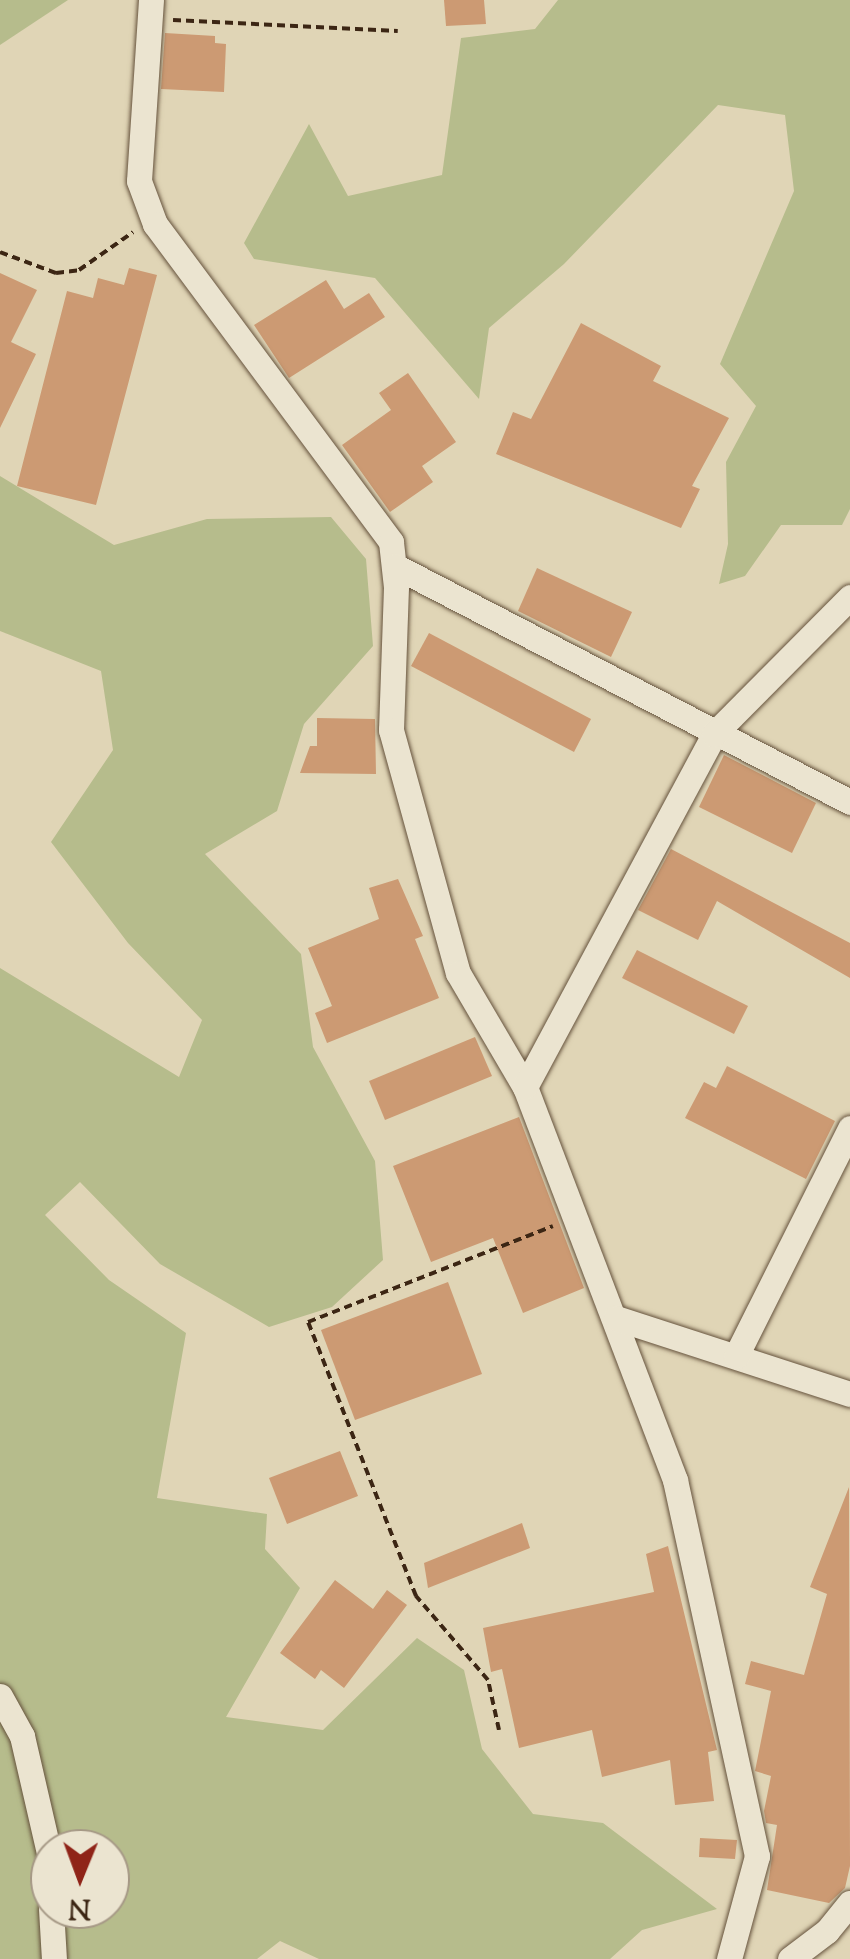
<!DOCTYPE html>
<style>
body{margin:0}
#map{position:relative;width:850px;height:1959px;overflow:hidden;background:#e0d5b6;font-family:"Sorts Mill Goudy",serif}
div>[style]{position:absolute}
.green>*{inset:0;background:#b6bc8c}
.building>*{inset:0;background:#cc9a73}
.path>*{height:4px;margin-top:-2px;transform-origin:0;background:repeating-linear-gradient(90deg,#3c2614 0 8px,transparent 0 13px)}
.roads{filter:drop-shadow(0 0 2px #65523c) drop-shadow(0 0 2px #65523c)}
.minor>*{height:25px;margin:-12.5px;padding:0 12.5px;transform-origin:12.5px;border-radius:12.5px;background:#ebe4d0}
span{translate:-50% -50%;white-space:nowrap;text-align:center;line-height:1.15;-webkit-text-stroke:8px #ebe4d0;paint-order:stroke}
.north{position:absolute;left:30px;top:1829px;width:100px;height:100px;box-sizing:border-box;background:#ebe4d0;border:2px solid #a59885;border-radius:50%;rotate:181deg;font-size:28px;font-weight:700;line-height:40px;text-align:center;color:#3c2614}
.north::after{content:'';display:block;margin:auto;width:35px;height:45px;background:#8f2418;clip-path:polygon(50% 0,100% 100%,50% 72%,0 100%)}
</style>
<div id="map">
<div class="green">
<div style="clip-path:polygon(0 0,68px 0,0 45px)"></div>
<div style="clip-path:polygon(558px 0,850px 0,850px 509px,842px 525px,781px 525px,745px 576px,719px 584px,728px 544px,726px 462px,756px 406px,720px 364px,794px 191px,785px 115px,718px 105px,564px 264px,489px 328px,479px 399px,375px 278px,254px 259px,244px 243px,309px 124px,348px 196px,442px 175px,461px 38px,535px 29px)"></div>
<div style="clip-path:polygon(evenodd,0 476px,114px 545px,207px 519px,331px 517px,366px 559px,373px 646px,304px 724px,277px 811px,205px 854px,301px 954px,313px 1047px,375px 1161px,383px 1260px,332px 1307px,269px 1327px,160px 1264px,80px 1182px,45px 1215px,109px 1280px,186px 1333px,157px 1498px,267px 1514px,265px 1549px,300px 1588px,226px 1717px,323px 1730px,417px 1638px,464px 1670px,482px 1749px,533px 1814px,603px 1823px,717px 1909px,642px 1930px,610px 1959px,319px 1959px,280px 1941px,257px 1959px,0 1959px,0 968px,179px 1077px,202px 1020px,128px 943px,51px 842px,113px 750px,101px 671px,0 631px,0 476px,50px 1849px,110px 1849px,110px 1909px,50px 1909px,50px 1849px)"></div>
</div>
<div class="building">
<div style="clip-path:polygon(444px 0,484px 0,486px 24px,446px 26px)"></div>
<div style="clip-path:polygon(165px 33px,215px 36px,215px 43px,226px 44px,224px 92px,161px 89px)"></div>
<div style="clip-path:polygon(129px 268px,157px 275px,96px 505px,17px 486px,67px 291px,93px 298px,98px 278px,124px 285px)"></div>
<div style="clip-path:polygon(0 273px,37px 290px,11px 342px,36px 354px,0 428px)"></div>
<div style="clip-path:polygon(326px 280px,344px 309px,369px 293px,385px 317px,289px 378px,254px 325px)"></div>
<div style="clip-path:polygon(581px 323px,661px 366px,653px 381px,729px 418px,692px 486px,700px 489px,681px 528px,496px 454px,513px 412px,531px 419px)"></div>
<div style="clip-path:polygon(408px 373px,456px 442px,422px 466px,433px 482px,390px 512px,342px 445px,391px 410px,379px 393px)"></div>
<div style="clip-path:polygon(537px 568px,632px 612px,611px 657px,518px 611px)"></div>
<div style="clip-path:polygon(429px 633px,591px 719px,574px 752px,411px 666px)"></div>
<div style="clip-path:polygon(317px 718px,375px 719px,376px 774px,300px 773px,310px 746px,317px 746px)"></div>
<div style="clip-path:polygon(724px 755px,816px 803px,792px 853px,699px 807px)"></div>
<div style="clip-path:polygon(671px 849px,850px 943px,850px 978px,717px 901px,698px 940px,638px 910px)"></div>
<div style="clip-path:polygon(398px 879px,423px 936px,415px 939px,439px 998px,327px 1043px,315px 1013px,332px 1006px,308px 948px,379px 919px,369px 888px)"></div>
<div style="clip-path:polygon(637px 950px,748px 1006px,734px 1034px,622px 978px)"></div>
<div style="clip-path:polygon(475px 1037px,492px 1076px,385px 1120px,369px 1081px)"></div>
<div style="clip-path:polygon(727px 1066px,835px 1121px,806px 1179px,685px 1118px,704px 1082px,716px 1088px)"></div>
<div style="clip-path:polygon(519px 1117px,584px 1288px,523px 1313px,493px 1238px,431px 1262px,393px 1166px)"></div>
<div style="clip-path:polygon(448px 1282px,482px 1374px,355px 1420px,321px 1330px)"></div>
<div style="clip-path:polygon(340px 1451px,358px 1496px,287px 1524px,269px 1478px)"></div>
<div style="clip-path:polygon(849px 1487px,850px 1866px,845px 1888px,829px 1903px,767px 1890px,777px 1825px,766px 1823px,764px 1811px,771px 1776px,755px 1771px,771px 1691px,745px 1684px,751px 1661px,804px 1675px,827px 1594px,810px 1587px)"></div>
<div style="clip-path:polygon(522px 1523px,530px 1548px,428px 1588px,424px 1563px)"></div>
<div style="clip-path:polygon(668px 1546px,717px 1750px,708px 1752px,714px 1801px,675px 1805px,670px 1760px,602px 1777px,592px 1730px,519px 1748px,502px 1669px,491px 1672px,483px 1628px,654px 1592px,646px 1554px)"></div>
<div style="clip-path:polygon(335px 1580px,373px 1609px,387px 1590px,407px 1605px,344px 1688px,321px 1670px,315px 1679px,280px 1653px)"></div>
<div style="clip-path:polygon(700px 1838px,737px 1840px,735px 1859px,699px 1857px)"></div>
</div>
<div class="path">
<div style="left:173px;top:20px;width:225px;rotate:2.8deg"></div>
<div style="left:0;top:252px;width:60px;rotate:20.6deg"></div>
<div style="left:56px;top:273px;width:23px;rotate:-7deg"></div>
<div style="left:79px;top:270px;width:66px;rotate:-35.1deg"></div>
<div style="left:499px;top:1730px;width:51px;rotate:-102.4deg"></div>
<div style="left:488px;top:1680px;width:111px;rotate:-130.6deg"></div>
<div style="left:416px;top:1596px;width:295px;rotate:-111.5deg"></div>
<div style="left:308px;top:1322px;width:263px;rotate:-21.4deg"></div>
</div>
<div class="roads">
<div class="minor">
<div style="left:151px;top:0;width:181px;rotate:93.8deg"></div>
<div style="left:139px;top:181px;width:46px;rotate:69.6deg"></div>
<div style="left:155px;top:224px;width:396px;rotate:53.4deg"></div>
<div style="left:391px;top:542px;width:45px;rotate:83.7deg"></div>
<div style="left:396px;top:587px;width:143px;rotate:92deg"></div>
<div style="left:391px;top:730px;width:252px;rotate:74.6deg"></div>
<div style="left:458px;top:973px;width:132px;rotate:59.6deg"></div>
<div style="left:525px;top:1087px;width:421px;rotate:69.1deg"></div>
<div style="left:675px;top:1480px;width:385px;rotate:77.7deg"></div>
<div style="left:757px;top:1856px;width:107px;rotate:105.2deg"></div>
<div style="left:395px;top:566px;width:513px;rotate:27.41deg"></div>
<div style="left:525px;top:1087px;width:400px;rotate:-61.8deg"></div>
<div style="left:714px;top:734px;width:193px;rotate:-45.2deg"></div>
<div style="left:616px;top:1318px;width:246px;rotate:18deg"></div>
<div style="left:736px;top:1356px;width:255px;rotate:-63.4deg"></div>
<div style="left:0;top:1696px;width:46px;rotate:61.2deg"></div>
<div style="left:22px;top:1736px;width:124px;rotate:77deg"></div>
<div style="left:51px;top:1909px;width:50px;rotate:86.6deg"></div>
<div style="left:790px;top:1959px;width:46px;rotate:-37.1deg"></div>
<div style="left:827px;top:1931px;width:36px;rotate:-51deg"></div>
</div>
</div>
<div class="north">N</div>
</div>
